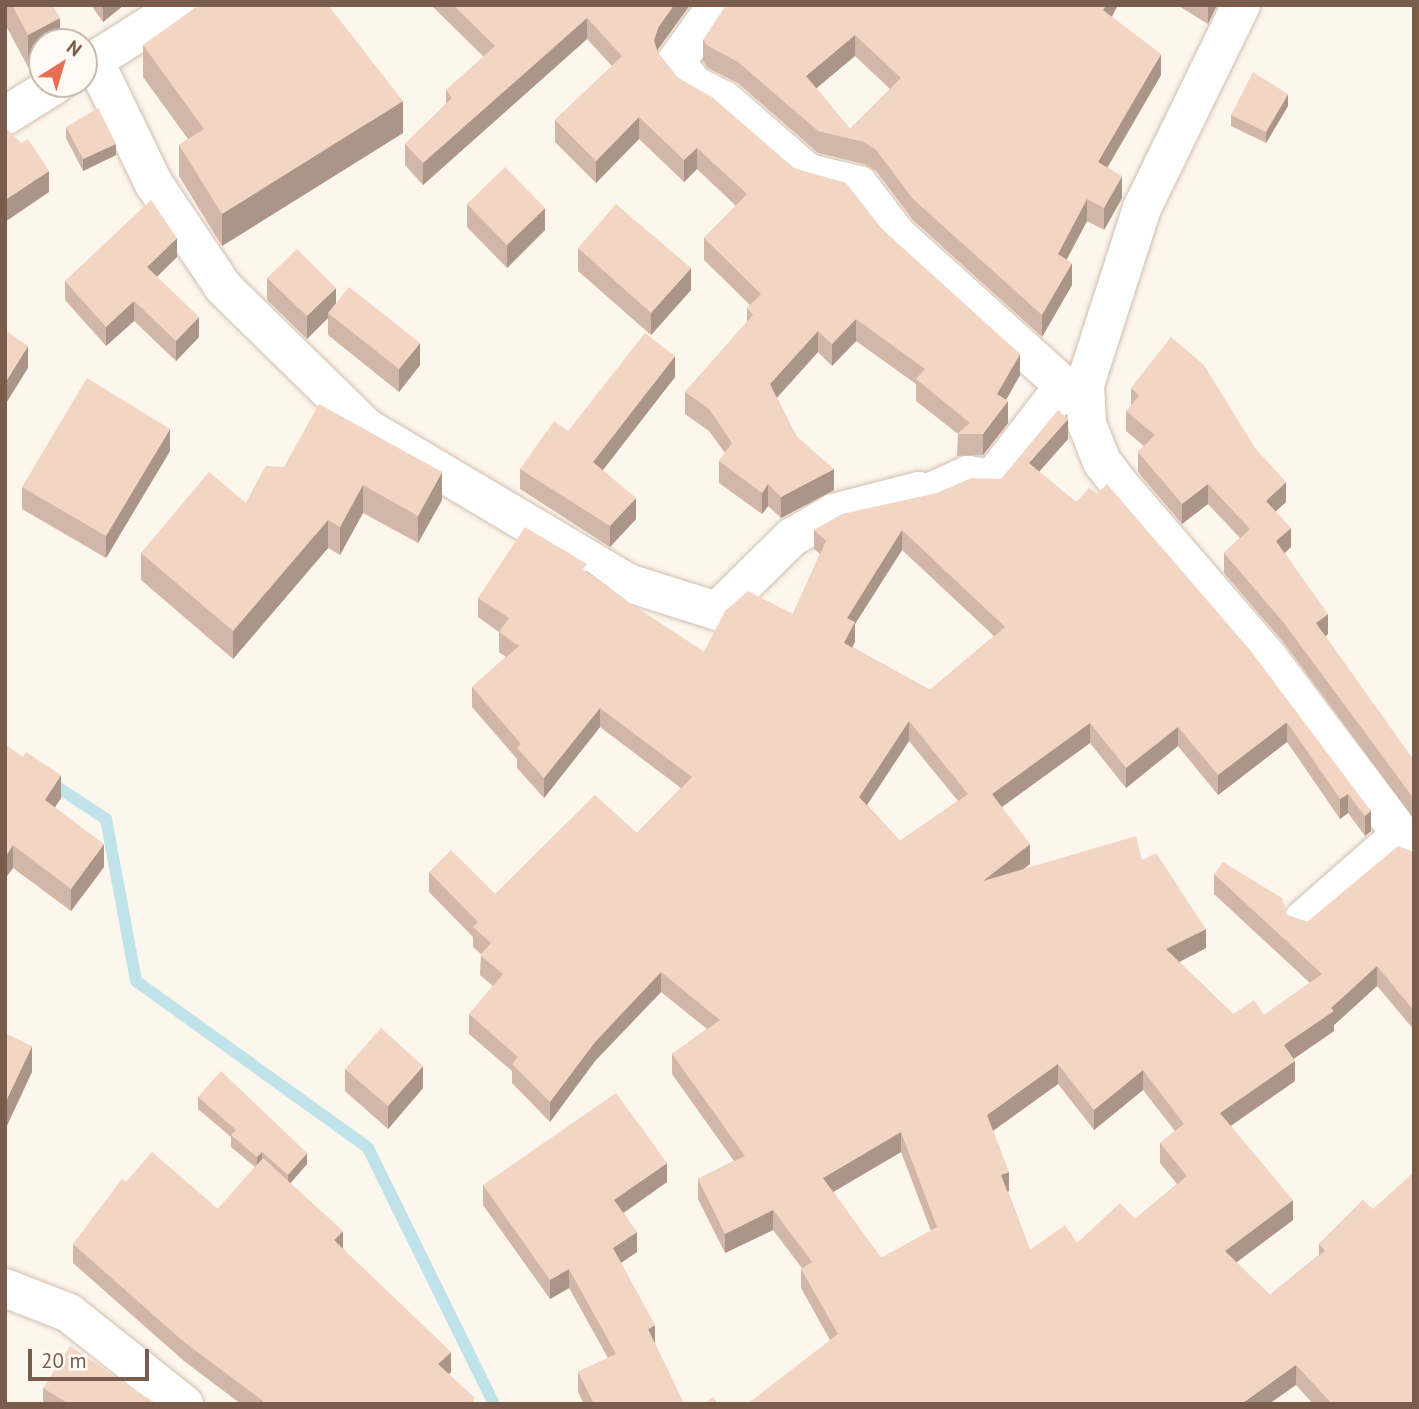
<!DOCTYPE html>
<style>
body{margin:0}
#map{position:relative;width:1419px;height:1409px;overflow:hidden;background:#fdf6ec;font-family:"PT Sans",sans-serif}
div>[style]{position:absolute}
.stream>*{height:12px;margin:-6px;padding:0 6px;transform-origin:6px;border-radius:6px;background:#bfe3e8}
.roads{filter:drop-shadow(0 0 2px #d1beb0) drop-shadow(0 0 2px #d1beb0)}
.street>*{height:38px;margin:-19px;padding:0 19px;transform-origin:19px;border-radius:19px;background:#fff}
.wall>*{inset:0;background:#d1b7a8}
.shaded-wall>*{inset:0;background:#aa9588}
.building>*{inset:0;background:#f3d5c3}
span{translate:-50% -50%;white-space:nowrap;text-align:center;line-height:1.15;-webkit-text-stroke:5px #fffaf3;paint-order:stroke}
.frame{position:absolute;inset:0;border:7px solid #7a5c4d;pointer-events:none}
.north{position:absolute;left:28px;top:28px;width:70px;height:70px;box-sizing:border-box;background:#fffaf3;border:2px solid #cabbb1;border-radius:50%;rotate:37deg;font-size:19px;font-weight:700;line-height:28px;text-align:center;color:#7a5c4d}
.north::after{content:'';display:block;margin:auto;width:24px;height:32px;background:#e76f51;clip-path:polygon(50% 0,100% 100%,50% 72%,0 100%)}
.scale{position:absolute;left:28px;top:1349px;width:121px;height:32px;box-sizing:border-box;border:4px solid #7a5c4d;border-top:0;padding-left:9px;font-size:21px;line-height:24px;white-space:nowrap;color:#7a5c4d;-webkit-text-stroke:5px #fffaf3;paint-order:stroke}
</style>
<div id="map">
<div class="stream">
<div style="left:48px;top:781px;width:69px;rotate:33.2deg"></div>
<div style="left:106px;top:819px;width:165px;rotate:79.5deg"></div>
<div style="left:136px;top:981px;width:286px;rotate:35.7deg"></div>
<div style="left:368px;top:1148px;width:285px;rotate:63.8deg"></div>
</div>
<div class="roads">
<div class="street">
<div style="left:1241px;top:5px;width:226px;rotate:116deg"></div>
<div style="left:1142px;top:208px;width:186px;rotate:107.9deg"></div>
<div style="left:1085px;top:385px;width:39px;rotate:87deg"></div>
<div style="left:1087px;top:424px;width:41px;rotate:68.5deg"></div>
<div style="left:1102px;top:462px;width:37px;rotate:52deg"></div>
<div style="left:1125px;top:491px;width:218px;rotate:49.3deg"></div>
<div style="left:1267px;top:656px;width:244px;rotate:53deg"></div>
<div style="left:715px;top:8px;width:67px;rotate:125.8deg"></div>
<div style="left:676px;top:62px;width:29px;rotate:52deg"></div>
<div style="left:694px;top:85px;width:34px;rotate:27deg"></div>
<div style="left:724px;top:100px;width:111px;rotate:41deg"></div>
<div style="left:808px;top:173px;width:52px;rotate:13.2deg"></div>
<div style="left:859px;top:185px;width:63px;rotate:52.8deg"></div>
<div style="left:897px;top:235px;width:249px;rotate:42.1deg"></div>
<div style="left:94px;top:60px;width:138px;rotate:64.2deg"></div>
<div style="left:154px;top:184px;width:125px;rotate:56.1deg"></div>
<div style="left:224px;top:288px;width:200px;rotate:44.4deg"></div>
<div style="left:367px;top:428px;width:304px;rotate:30.7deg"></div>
<div style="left:628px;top:583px;width:93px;rotate:17.5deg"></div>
<div style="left:717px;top:611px;width:105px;rotate:-44.6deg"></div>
<div style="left:792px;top:537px;width:48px;rotate:-29.7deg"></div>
<div style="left:834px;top:513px;width:88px;rotate:-14.5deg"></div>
<div style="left:919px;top:491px;width:9px;rotate:13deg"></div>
<div style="left:928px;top:493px;width:44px;rotate:-24.2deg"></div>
<div style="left:968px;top:475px;width:24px;rotate:9deg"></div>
<div style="left:992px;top:479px;width:116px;rotate:-52.3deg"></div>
<div style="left:84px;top:67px;width:116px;rotate:-32.3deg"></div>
<div style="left:5px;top:116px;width:60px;rotate:-32.1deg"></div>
<div style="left:1303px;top:920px;width:130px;rotate:-41.3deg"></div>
<div style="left:5px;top:1288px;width:69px;rotate:21.3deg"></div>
<div style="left:69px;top:1313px;width:147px;rotate:38.4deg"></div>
</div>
</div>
<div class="wall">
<div style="clip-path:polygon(5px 5px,53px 5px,60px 42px,28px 67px,5px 24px)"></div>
<div style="clip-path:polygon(91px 5px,124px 5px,103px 22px)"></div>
<div style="clip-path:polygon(431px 5px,690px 5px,658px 49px,658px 53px,677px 77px,794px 168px,882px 229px,1020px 375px,1006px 400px,1008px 423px,983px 455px,957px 456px,958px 434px,916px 401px,916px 384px,856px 341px,832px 366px,818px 352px,777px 398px,796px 436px,834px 490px,781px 518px,768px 506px,762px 514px,719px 483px,719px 461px,725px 453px,709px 431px,685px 414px,685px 392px,747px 322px,747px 308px,750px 305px,704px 260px,704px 238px,736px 206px,697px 169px,684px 182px,639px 139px,596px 183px,555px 142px,555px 120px,612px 66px,587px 39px,423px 185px,405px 165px,405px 144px,446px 104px,446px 90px,484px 57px)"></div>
<div style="clip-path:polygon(evenodd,1118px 5px,1112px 17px,1161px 75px,1108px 167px,1122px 198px,1104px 230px,1087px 221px,1066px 260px,1072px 285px,1042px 337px,913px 220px,876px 171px,864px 164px,818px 153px,738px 83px,708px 68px,703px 61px,703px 40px,1118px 5px,855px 56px,890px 89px,850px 129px,816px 88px,855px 56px)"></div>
<div style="clip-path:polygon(1177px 5px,1217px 5px,1208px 24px)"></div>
<div style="clip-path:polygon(143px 45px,403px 133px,222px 246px,179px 176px,179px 145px,188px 139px,143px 77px)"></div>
<div style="clip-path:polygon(1288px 106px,1266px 143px,1231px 126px,1231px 115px)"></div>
<div style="clip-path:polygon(66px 127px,116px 155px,83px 171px,66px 138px)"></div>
<div style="clip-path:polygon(467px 204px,545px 230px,507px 268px,467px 227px)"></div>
<div style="clip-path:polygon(578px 248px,691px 290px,651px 335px,578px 271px)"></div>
<div style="clip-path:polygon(177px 257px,157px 277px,199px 337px,176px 361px,134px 321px,106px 346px,65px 300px,65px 281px)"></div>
<div style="clip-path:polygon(267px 278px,336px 303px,420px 365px,399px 392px,328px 335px,328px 318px,307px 339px,267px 300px)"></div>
<div style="clip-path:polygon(675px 377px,602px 470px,636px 519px,610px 547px,520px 489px,520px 469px,568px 431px)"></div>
<div style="clip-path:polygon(1131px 388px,1286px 502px,1276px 511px,1291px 547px,1285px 553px,1328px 634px,1325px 636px,1414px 761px,1414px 819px,1284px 643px,1224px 573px,1224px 553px,1240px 538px,1208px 504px,1182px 524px,1138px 472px,1138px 452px,1144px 446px,1126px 431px,1126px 411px,1131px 406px)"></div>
<div style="clip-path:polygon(evenodd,1068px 439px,1039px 472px,1076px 502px,1371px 811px,1371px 831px,1365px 836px,1348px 813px,1340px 819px,1287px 742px,1218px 795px,1178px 746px,1126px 788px,1090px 743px,1002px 807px,1030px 864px,1023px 869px,1142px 860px,1206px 948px,1179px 962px,1233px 1014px,1264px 1015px,1310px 983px,1214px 894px,1214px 874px,1287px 915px,1307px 922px,1414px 852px,1414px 1030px,1377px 986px,1334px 1025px,1334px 1031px,1294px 1059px,1295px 1081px,1231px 1126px,1293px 1220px,1236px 1262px,1270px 1295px,1319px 1255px,1319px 1244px,1363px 1200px,1414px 1404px,1313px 1404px,1296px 1385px,830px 1340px,801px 1288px,801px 1269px,802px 1268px,773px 1230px,725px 1253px,698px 1199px,698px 1179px,734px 1161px,672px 1074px,672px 1054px,707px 1029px,661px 992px,595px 1061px,550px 1122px,512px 1083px,512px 1071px,469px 1034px,469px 1014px,493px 986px,480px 975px,481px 954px,473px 947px,473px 937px,429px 892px,429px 872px,495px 894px,637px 833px,681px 788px,600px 727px,544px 798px,517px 768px,517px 759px,472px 707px,472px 687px,506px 657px,499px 652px,499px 632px,478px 617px,478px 598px,587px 571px,631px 604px,704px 652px,793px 614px,820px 554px,814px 549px,814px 530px,1001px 479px,1068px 439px,902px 550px,994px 636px,930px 690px,852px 647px,855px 642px,855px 624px,902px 550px,1068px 439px,909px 741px,958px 801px,900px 841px,867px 805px,909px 741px,1068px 439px,1058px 1084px,1094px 1130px,1143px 1090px,1175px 1131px,1160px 1143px,1160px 1163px,1177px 1184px,1135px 1219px,1077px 1243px,1030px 1250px,1008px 1192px,1009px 1191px,993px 1131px,1058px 1084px,1068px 439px,901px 1152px,931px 1231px,881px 1258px,833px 1192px,901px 1152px)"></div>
<div style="clip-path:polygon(170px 451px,106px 558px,22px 509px,22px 487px)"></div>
<div style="clip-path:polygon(266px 466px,442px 500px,418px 543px,363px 513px,340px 555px,328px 548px,233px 659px,141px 580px,141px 553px,246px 503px)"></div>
<div style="clip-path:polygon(5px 744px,61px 798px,55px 807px,104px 867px,71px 911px,13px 868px)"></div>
<div style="clip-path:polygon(345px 1069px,423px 1088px,388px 1129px,345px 1091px)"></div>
<div style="clip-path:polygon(198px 1097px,307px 1164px,290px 1183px,343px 1248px,451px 1372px,448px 1374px,475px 1404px,241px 1404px,184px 1361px,73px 1263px,73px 1244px,126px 1182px,218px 1209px,255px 1167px,231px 1147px,231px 1137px,198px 1109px)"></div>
<div style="clip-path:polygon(667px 1182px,624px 1213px,637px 1252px,621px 1263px,655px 1344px,684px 1404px,584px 1404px,578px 1392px,578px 1372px,608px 1358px,569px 1288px,550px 1299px,483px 1205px,483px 1185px)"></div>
<div style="clip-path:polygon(43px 1388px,155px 1404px,43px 1404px)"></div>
</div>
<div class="shaded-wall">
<div style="clip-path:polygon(103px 5px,124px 5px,103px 22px)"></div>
<div style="clip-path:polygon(674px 5px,690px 5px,658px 49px,654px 62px,654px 40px,658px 28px)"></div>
<div style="clip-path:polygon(1106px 5px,1118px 5px,1103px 32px,1103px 10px)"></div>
<div style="clip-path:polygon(1208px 5px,1217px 5px,1208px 24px)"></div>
<div style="clip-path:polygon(60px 18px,60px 42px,42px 42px,42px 60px,28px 67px,28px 35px)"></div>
<div style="clip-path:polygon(587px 18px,587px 39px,423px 185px,423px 163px)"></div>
<div style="clip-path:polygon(855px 35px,855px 56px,806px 97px,806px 76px)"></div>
<div style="clip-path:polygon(1161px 54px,1161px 75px,1098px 183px,1098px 162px)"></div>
<div style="clip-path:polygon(1288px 94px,1288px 106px,1266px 143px,1266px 132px)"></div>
<div style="clip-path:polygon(403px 101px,403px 133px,222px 246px,222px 214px)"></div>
<div style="clip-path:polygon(639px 117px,639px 139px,596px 183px,596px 161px)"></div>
<div style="clip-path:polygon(116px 144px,116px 155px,83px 171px,83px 159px)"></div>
<div style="clip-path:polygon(697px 148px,697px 169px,684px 182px,684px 160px)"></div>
<div style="clip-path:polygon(49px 171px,49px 192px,5px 222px,5px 200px)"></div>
<div style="clip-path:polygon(1122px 176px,1122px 198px,1104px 230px,1104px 208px)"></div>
<div style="clip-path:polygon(1087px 199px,1087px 221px,1058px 276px,1058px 254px)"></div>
<div style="clip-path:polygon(545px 208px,545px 230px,507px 268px,507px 245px)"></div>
<div style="clip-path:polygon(177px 238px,177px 257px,147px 286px,147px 267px)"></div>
<div style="clip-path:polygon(1072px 263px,1072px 285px,1042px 337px,1042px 315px)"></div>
<div style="clip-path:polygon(691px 268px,691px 290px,651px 335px,651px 313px)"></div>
<div style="clip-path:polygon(336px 288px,336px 311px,328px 313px,328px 318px,307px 339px,307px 316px)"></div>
<div style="clip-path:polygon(134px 301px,134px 321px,106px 346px,106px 327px)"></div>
<div style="clip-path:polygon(199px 317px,199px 337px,176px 361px,176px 341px)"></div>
<div style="clip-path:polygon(856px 319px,856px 341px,832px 366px,832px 344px)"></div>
<div style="clip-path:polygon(818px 331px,818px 352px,770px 405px,770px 384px)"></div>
<div style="clip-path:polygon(420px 343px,420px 365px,399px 392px,399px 369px)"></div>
<div style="clip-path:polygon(28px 346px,28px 368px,5px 405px,5px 383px)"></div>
<div style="clip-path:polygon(1020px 354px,1020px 375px,998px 414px,1008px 401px,1008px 423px,983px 455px,983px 434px,997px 394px)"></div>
<div style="clip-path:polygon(675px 356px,675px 377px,593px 483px,593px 462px)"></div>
<div style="clip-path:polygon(1068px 419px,1068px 439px,1029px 483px,1029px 463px)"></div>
<div style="clip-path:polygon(170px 429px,170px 451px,106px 558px,106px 536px)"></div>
<div style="clip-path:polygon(834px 469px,834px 490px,781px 518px,781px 497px)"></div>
<div style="clip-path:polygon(442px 472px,442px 500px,418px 543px,418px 516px)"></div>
<div style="clip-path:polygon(1286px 482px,1286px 502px,1266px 520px,1266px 501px)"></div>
<div style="clip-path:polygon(768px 484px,768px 506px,762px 514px,762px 493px)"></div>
<div style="clip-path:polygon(1208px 484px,1208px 504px,1182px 524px,1182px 504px)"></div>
<div style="clip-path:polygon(363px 485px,363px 513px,340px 555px,340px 527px)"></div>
<div style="clip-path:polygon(636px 498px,636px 519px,610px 547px,610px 526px)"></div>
<div style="clip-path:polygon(328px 520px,328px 548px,233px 659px,233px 631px)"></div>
<div style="clip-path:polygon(1291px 528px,1291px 547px,1276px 561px,1276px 541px)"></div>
<div style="clip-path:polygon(902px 530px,902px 550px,855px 624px,855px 642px,844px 663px,844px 643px,847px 618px)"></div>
<div style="clip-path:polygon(1328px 614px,1328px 634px,1316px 643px,1316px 623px)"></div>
<div style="clip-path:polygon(600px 708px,600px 727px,544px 798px,544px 778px)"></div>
<div style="clip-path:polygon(909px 721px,909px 741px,859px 817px,859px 797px)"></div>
<div style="clip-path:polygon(1287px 722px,1287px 742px,1218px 795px,1218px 775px)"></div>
<div style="clip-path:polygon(1090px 723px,1090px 743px,992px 814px,992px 794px)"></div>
<div style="clip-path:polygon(1178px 727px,1178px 746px,1126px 788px,1126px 768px)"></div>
<div style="clip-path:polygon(61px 775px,61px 798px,45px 822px,45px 800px)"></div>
<div style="clip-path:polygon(1348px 794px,1348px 813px,1340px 819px,1340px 799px)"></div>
<div style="clip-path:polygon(1371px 811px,1371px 831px,1365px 836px,1365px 816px)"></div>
<div style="clip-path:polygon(104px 844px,104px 867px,71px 911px,71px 889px)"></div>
<div style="clip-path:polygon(1030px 844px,1030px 864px,983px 901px,983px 881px)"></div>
<div style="clip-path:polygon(13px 845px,13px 868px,5px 879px,5px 857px)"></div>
<div style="clip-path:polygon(1206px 929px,1206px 948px,1166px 969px,1166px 949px)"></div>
<div style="clip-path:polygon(1377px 966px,1377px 986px,1334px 1025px,1334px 1031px,1284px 1065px,1284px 1045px,1331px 1008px)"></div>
<div style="clip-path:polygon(661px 972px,661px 992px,595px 1061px,550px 1122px,550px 1102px,595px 1042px)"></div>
<div style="clip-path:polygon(32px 1046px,32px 1072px,5px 1130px,5px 1103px)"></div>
<div style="clip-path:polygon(1295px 1061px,1295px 1081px,1220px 1133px,1220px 1113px)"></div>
<div style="clip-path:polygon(1058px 1064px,1058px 1084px,987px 1135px,987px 1115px)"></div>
<div style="clip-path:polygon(423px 1066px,423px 1088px,388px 1129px,388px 1106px)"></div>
<div style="clip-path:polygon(1143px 1070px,1143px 1090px,1094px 1130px,1094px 1110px)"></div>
<div style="clip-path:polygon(901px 1132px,901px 1152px,823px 1198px,823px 1178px)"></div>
<div style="clip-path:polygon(262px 1152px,262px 1163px,257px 1169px,257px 1157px)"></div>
<div style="clip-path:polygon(307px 1153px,307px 1164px,288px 1186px,288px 1175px)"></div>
<div style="clip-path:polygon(667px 1163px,667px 1182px,614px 1219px,614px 1200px)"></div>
<div style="clip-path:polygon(1009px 1172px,1009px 1191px,1001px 1194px,1001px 1175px)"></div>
<div style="clip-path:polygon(1293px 1200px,1293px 1220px,1225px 1271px,1225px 1251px)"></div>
<div style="clip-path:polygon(773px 1210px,773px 1230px,725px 1253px,725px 1234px)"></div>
<div style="clip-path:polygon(343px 1231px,343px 1251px,334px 1240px)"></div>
<div style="clip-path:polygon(637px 1232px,637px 1252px,613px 1268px,613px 1248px)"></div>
<div style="clip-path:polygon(569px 1269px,569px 1288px,550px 1299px,550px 1280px)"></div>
<div style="clip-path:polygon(655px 1325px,655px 1345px,648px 1329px)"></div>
<div style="clip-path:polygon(451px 1352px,451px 1372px,438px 1384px,438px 1364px)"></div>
<div style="clip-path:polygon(1296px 1365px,1296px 1385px,1269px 1404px,1241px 1404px)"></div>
</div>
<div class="building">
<div style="clip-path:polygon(12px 5px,53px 5px,60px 18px,28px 35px)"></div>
<div style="clip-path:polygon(199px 5px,328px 5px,403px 101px,222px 214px,179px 145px,204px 129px,143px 45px)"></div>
<div style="clip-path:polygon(453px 5px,674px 5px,658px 28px,654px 40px,658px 53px,677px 77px,712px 97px,794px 168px,846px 183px,882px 229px,1020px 354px,997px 394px,1008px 401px,983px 434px,957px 434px,970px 423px,916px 379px,925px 369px,856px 319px,832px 344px,818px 331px,770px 384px,796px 436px,834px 469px,781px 497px,768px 484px,762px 493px,719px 461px,732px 443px,709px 409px,685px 392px,753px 315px,747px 308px,761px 294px,704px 238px,747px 194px,697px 148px,684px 160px,639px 117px,596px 161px,555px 120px,622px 56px,587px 18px,423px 163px,405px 144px,452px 98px,446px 90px,495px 46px)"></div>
<div style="clip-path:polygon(evenodd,726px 5px,1106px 5px,1103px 10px,1161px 54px,1098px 162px,1122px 176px,1104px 208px,1087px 199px,1058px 254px,1072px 263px,1042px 315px,913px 199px,876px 150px,864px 142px,818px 131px,738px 62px,708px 46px,703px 40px,726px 5px,855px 35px,901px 78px,850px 129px,806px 76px,855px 35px)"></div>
<div style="clip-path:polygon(1253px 72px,1288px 94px,1266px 132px,1231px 115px)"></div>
<div style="clip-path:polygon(98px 108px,116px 144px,83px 159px,66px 127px)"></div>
<div style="clip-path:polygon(5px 127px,21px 143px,28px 139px,49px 171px,5px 200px)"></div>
<div style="clip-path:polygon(505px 167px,545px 208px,507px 245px,467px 204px)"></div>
<div style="clip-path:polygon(151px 200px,177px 238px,147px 267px,199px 317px,176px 341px,134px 301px,106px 327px,65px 281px)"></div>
<div style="clip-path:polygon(616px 204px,691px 268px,651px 313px,578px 248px)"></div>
<div style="clip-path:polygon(297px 249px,336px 288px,307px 316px,267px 278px)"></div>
<div style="clip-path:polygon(349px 287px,420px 343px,399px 369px,328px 313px)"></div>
<div style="clip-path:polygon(5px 330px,28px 346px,5px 383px)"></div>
<div style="clip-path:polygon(645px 333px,675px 356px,593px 462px,636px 498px,610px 526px,520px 469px,554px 421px,568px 431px)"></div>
<div style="clip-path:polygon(1171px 337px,1204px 365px,1255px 448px,1286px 482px,1266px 501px,1291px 528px,1276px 541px,1328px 614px,1316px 623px,1414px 761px,1414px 799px,1284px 623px,1224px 553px,1250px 529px,1208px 484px,1182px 504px,1138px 452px,1155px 435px,1126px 411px,1139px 396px,1131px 388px)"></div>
<div style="clip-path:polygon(87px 378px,170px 429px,106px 536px,22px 487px)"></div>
<div style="clip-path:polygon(319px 404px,442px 472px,418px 516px,363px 485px,340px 527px,328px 520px,233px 631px,141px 553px,209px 472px,246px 503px,266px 466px,284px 467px)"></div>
<div style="clip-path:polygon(evenodd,1058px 410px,1068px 419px,1029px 463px,1076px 502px,1089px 488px,1097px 494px,1107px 484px,1250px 650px,1371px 811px,1365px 816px,1348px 794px,1340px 799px,1287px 722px,1218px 775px,1178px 727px,1126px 768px,1090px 723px,992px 794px,1030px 844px,983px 881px,1136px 836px,1142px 860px,1156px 853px,1206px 929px,1166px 949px,1233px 1014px,1254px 1000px,1264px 1015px,1322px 974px,1214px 874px,1223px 862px,1282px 898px,1287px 915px,1307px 922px,1398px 846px,1414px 852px,1414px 1011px,1377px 966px,1331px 1008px,1334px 1011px,1284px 1045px,1295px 1061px,1220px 1113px,1293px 1200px,1225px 1251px,1270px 1295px,1325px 1251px,1319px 1244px,1363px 1200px,1373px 1209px,1414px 1172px,1414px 1404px,1332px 1404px,1296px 1365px,1241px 1404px,747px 1404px,838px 1334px,801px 1269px,812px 1262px,773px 1210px,725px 1234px,698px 1179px,745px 1156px,672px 1054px,720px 1020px,661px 972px,595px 1042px,550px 1102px,512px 1064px,518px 1057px,469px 1014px,503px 974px,480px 955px,491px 943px,473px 927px,478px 922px,429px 872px,451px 850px,495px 894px,595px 795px,637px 833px,692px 777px,600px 708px,544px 778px,517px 748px,521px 744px,472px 687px,519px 646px,499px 632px,509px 618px,478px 598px,525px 527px,587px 564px,583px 569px,631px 604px,704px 652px,725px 611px,748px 591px,793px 614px,826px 541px,814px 530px,842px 514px,937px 493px,971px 478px,1001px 479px,1058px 410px,902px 530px,1005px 627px,930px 690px,844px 643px,855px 622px,847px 618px,902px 530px,1058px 410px,909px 721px,968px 794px,900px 841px,859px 797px,909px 721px,1058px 410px,1058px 1064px,1094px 1110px,1143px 1070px,1184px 1124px,1160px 1143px,1187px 1176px,1135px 1219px,1120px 1203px,1077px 1243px,1065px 1225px,1030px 1250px,1001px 1175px,1009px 1172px,987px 1115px,1058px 1064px,1058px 410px,901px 1132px,937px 1227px,881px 1258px,823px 1178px,901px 1132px)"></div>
<div style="clip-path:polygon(5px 744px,23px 757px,26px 752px,61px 775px,45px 800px,104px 844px,71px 889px,13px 845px,5px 857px)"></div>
<div style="clip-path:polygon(381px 1028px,423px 1066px,388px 1106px,345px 1069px)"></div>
<div style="clip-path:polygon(5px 1033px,32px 1046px,5px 1103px)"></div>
<div style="clip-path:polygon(221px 1071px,307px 1153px,288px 1175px,262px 1152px,257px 1157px,231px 1135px,236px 1130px,198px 1097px)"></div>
<div style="clip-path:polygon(616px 1093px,667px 1163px,614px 1200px,637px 1232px,613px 1248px,655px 1325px,648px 1329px,684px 1404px,594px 1404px,578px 1372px,616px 1354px,569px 1269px,550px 1280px,483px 1185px)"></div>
<div style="clip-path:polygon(152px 1152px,218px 1209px,263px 1158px,343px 1231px,334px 1240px,451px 1352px,438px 1364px,475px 1398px,469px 1404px,261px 1404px,263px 1401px,184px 1342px,73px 1244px,122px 1179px,126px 1182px)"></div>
<div style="clip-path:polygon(70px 1346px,155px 1403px,154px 1404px,69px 1404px,43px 1388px)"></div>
<div style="clip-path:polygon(713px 1397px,718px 1404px,704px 1404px)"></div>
</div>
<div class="frame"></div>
<div class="north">N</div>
<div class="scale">20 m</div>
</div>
